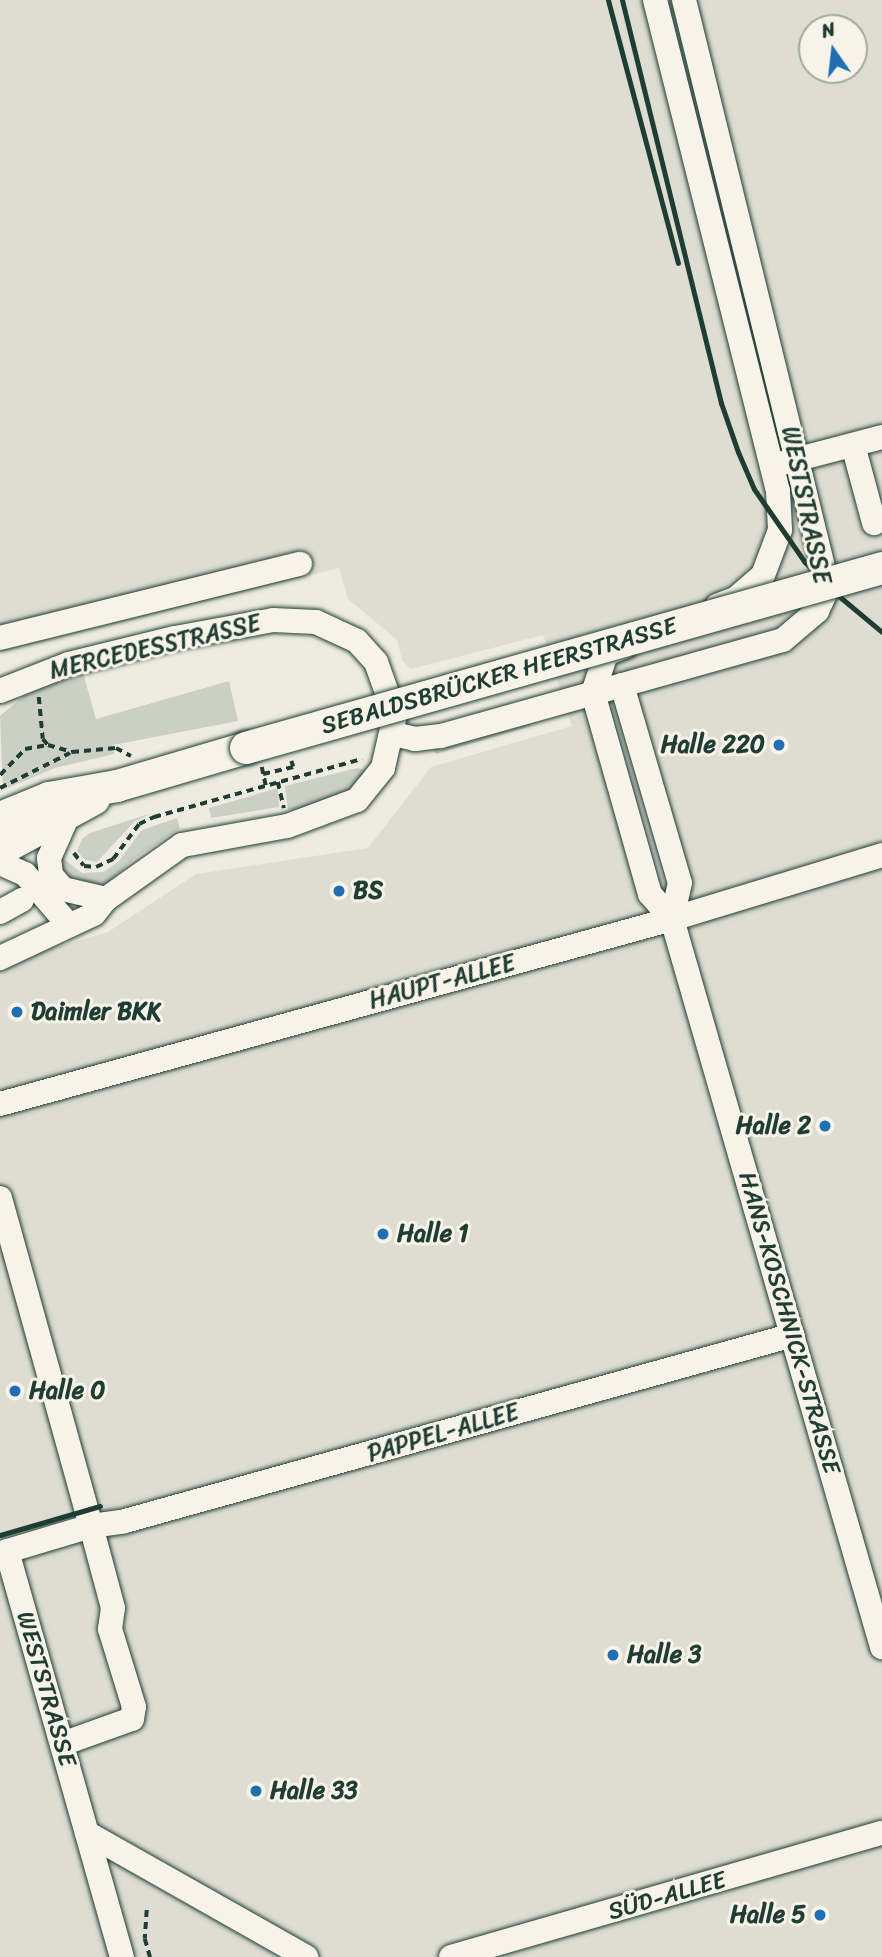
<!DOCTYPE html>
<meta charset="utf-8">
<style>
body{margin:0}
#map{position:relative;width:882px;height:1957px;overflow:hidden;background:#eeece1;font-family:Sriracha,sans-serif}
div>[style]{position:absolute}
.built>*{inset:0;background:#ddddd2}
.green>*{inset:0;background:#cccfc4}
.path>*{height:3.5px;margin-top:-1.75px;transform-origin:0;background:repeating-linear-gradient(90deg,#1f3d34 0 7px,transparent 0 12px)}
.roads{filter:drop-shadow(0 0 2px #1f3d34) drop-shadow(0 0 2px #1f3d34)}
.minor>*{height:24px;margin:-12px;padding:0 12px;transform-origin:12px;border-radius:12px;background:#f7f3e8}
.major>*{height:32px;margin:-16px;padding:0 16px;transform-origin:16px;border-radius:16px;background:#f7f3e8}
.rail>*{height:5px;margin:-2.5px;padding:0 2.5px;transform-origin:2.5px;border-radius:2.5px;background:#1f3d34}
.bridges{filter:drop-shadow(0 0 2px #1f3d34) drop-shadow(0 0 2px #1f3d34)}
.major-bridge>*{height:32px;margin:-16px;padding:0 16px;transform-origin:16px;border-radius:16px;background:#f7f3e8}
.dots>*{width:19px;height:19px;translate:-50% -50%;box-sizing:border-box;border:4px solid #f7f3e8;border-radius:50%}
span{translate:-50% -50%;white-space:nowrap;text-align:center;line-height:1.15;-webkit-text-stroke:6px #f7f3e8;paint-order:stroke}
.street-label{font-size:24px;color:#1f3d34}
.poi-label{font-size:24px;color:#1f3d34;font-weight:700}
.right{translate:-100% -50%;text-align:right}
.left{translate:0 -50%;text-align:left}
.north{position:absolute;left:798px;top:14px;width:70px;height:70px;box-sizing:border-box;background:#f7f3e8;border:2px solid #a1aaa0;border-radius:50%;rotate:346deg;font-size:19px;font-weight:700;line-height:28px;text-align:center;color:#1f3d34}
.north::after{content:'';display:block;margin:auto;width:24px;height:32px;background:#1f6fb2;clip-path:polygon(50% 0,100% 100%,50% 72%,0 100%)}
</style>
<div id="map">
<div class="built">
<div style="clip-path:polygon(evenodd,0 0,882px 0,882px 1957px,0 1957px,0 972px,43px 951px,108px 932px,196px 874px,368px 848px,431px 767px,572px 726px,543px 635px,411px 669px,402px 660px,397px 640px,348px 599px,339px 568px,0 652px,0 0,812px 28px,854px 28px,854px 70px,812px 70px,812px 28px)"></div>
</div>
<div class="green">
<div style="clip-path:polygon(83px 673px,96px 719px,229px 681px,238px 721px,113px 745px,114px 754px,55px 768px,3px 790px,0 716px,25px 695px)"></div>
<div style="clip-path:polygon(530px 720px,531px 726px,436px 754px,431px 747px)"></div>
<div style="clip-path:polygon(357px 768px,366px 770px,348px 792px,313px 808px,288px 810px,285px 786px)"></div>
<div style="clip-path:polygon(278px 788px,279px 807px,211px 818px,209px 808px)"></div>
<div style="clip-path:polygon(152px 813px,134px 822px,97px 862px,85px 860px,77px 851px,82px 839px,90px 833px)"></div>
<div style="clip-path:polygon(177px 818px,180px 828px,134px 859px,109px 882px,100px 886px,64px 877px,60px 856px,82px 873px,103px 872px,118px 862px,142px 830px)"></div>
</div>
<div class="path">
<div style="left:39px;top:697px;width:42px;rotate:84.6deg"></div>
<div style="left:43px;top:739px;width:8px;rotate:50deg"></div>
<div style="left:48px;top:745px;width:25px;rotate:16deg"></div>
<div style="left:72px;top:752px;width:44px;rotate:-5.2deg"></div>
<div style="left:116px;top:748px;width:17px;rotate:28deg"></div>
<div style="left:262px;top:767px;width:19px;rotate:78deg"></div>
<div style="left:263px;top:774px;width:31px;rotate:-13deg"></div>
<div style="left:293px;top:767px;width:6px;rotate:-108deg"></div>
<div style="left:0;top:775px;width:36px;rotate:-46deg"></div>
<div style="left:25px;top:749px;width:23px;rotate:-10deg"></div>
<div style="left:278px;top:782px;width:27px;rotate:77deg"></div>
<div style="left:0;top:788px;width:78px;rotate:-26.6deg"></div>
<div style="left:74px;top:853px;width:16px;rotate:52deg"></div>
<div style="left:84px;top:866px;width:12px;rotate:5deg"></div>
<div style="left:96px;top:867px;width:19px;rotate:-25deg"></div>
<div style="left:113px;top:859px;width:44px;rotate:-53.4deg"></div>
<div style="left:139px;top:824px;width:17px;rotate:-25deg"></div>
<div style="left:154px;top:817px;width:216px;rotate:-15.6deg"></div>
<div style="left:147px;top:1910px;width:29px;rotate:94deg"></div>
<div style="left:145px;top:1939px;width:19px;rotate:74deg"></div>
</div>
<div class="roads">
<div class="minor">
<div style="left:655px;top:0;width:506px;rotate:75.94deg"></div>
<div style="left:778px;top:491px;width:39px;rotate:87deg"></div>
<div style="left:780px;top:530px;width:48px;rotate:110.7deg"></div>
<div style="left:763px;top:575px;width:37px;rotate:139deg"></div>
<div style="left:735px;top:599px;width:19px;rotate:159deg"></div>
<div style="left:853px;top:445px;width:81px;rotate:74.9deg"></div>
<div style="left:783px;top:463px;width:102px;rotate:-14.7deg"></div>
<div style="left:0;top:638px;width:309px;rotate:-13.9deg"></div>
<div style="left:626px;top:646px;width:22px;rotate:158deg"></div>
<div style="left:606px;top:654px;width:41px;rotate:108.4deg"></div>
<div style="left:593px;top:693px;width:209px;rotate:74.2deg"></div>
<div style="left:650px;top:894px;width:33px;rotate:49deg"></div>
<div style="left:672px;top:919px;width:758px;rotate:73.91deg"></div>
<div style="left:622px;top:685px;width:206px;rotate:73.7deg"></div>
<div style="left:680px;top:883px;width:37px;rotate:103deg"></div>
<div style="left:0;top:691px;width:74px;rotate:-21.4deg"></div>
<div style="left:69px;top:664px;width:109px;rotate:-13.8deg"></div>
<div style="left:175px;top:638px;width:100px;rotate:-10.4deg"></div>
<div style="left:273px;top:620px;width:43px;rotate:2.7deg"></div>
<div style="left:316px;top:622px;width:45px;rotate:24.9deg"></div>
<div style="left:357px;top:641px;width:28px;rotate:48deg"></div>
<div style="left:376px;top:662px;width:56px;rotate:70.3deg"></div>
<div style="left:395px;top:715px;width:54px;rotate:102.8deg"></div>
<div style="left:383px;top:768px;width:41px;rotate:129.1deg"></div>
<div style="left:357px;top:800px;width:75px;rotate:159.6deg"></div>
<div style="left:287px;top:826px;width:107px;rotate:169.7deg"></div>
<div style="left:182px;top:845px;width:93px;rotate:144.6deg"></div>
<div style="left:106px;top:899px;width:19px;rotate:129deg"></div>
<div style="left:94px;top:914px;width:104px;rotate:154.9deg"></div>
<div style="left:394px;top:734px;width:22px;rotate:13deg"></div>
<div style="left:415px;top:739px;width:26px;rotate:-7deg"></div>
<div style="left:441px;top:736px;width:355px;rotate:-15.7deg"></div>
<div style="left:783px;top:640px;width:45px;rotate:-40.5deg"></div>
<div style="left:817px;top:611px;width:26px;rotate:-65deg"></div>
<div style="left:828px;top:587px;width:604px;rotate:-103.78deg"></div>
<div style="left:69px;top:813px;width:49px;rotate:114deg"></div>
<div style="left:49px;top:858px;width:17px;rotate:83deg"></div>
<div style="left:51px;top:875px;width:18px;rotate:49deg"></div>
<div style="left:63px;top:889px;width:44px;rotate:13.1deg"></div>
<div style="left:0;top:863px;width:27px;rotate:24deg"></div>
<div style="left:25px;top:874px;width:65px;rotate:49.4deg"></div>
<div style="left:0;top:912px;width:25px;rotate:-29deg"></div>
<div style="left:0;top:1104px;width:697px;rotate:-15.39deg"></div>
<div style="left:672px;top:919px;width:220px;rotate:-16.9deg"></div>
<div style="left:0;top:1198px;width:340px;rotate:74.5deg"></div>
<div style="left:91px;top:1526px;width:88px;rotate:163.4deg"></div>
<div style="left:7px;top:1551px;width:422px;rotate:74.2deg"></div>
<div style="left:62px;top:1744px;width:74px;rotate:-19.7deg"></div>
<div style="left:132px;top:1719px;width:12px;rotate:-81deg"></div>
<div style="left:134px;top:1707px;width:82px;rotate:-107.1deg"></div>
<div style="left:110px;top:1629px;width:21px;rotate:-82deg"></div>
<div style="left:113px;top:1608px;width:85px;rotate:-105deg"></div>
<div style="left:91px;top:1526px;width:34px;rotate:-8deg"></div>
<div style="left:125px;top:1521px;width:693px;rotate:-15.56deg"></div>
<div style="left:87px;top:1833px;width:252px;rotate:29.5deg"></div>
<div style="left:451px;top:1957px;width:448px;rotate:-16.1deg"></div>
</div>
<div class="major">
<div style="left:0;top:818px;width:53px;rotate:-22.2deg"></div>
<div style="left:49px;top:798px;width:69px;rotate:-10deg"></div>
<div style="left:117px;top:786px;width:134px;rotate:-16.4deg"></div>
<div style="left:0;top:850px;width:107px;rotate:-28.5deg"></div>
</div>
</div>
<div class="rail">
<div style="left:608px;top:0;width:272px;rotate:75.1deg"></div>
<div style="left:622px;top:0;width:415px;rotate:76.2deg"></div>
<div style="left:721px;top:403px;width:52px;rotate:70.9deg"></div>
<div style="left:738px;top:452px;width:40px;rotate:66.6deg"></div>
<div style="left:754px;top:489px;width:88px;rotate:55.2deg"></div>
<div style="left:804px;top:561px;width:35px;rotate:47deg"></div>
<div style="left:828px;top:587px;width:70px;rotate:39.8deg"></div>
<div style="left:0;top:1535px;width:104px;rotate:-16.2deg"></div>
</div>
<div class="bridges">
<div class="major-bridge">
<div style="left:246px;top:748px;width:661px;rotate:-15.8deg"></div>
</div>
</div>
<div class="dots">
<div style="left:779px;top:745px;background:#1f6fb2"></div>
<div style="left:339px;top:891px;background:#1f6fb2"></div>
<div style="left:17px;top:1012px;background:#1f6fb2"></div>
<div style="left:825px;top:1126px;background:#1f6fb2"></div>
<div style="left:383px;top:1234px;background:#1f6fb2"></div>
<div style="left:15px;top:1391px;background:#1f6fb2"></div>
<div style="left:613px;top:1655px;background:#1f6fb2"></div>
<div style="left:256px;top:1791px;background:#1f6fb2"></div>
<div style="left:820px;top:1915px;background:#1f6fb2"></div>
</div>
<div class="street-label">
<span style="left:806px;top:505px;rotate:78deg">WESTSTRASSE</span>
<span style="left:155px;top:647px;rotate:-13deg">MERCEDESSTRASSE</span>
<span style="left:499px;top:676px;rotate:-16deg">SEBALDSBRÜCKER HEERSTRASSE</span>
<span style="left:442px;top:982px;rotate:-15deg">HAUPT-ALLEE</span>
<span style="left:789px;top:1323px;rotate:74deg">HANS-KOSCHNICK-STRASSE</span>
<span style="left:443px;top:1433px;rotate:-16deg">PAPPEL-ALLEE</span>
<span style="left:46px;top:1689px;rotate:74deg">WESTSTRASSE</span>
<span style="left:667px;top:1896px;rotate:-16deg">SÜD-ALLEE</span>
</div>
<div class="poi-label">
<span class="right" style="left:765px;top:745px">Halle 220</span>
<span class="left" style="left:353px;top:891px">BS</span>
<span class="left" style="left:31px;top:1012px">Daimler BKK</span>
<span class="right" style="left:811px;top:1126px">Halle 2</span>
<span class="left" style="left:397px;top:1234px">Halle 1</span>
<span class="left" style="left:29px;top:1391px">Halle 0</span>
<span class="left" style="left:627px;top:1655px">Halle 3</span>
<span class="left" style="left:270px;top:1791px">Halle 33</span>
<span class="right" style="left:806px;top:1915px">Halle 5</span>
</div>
<div class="north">N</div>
</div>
